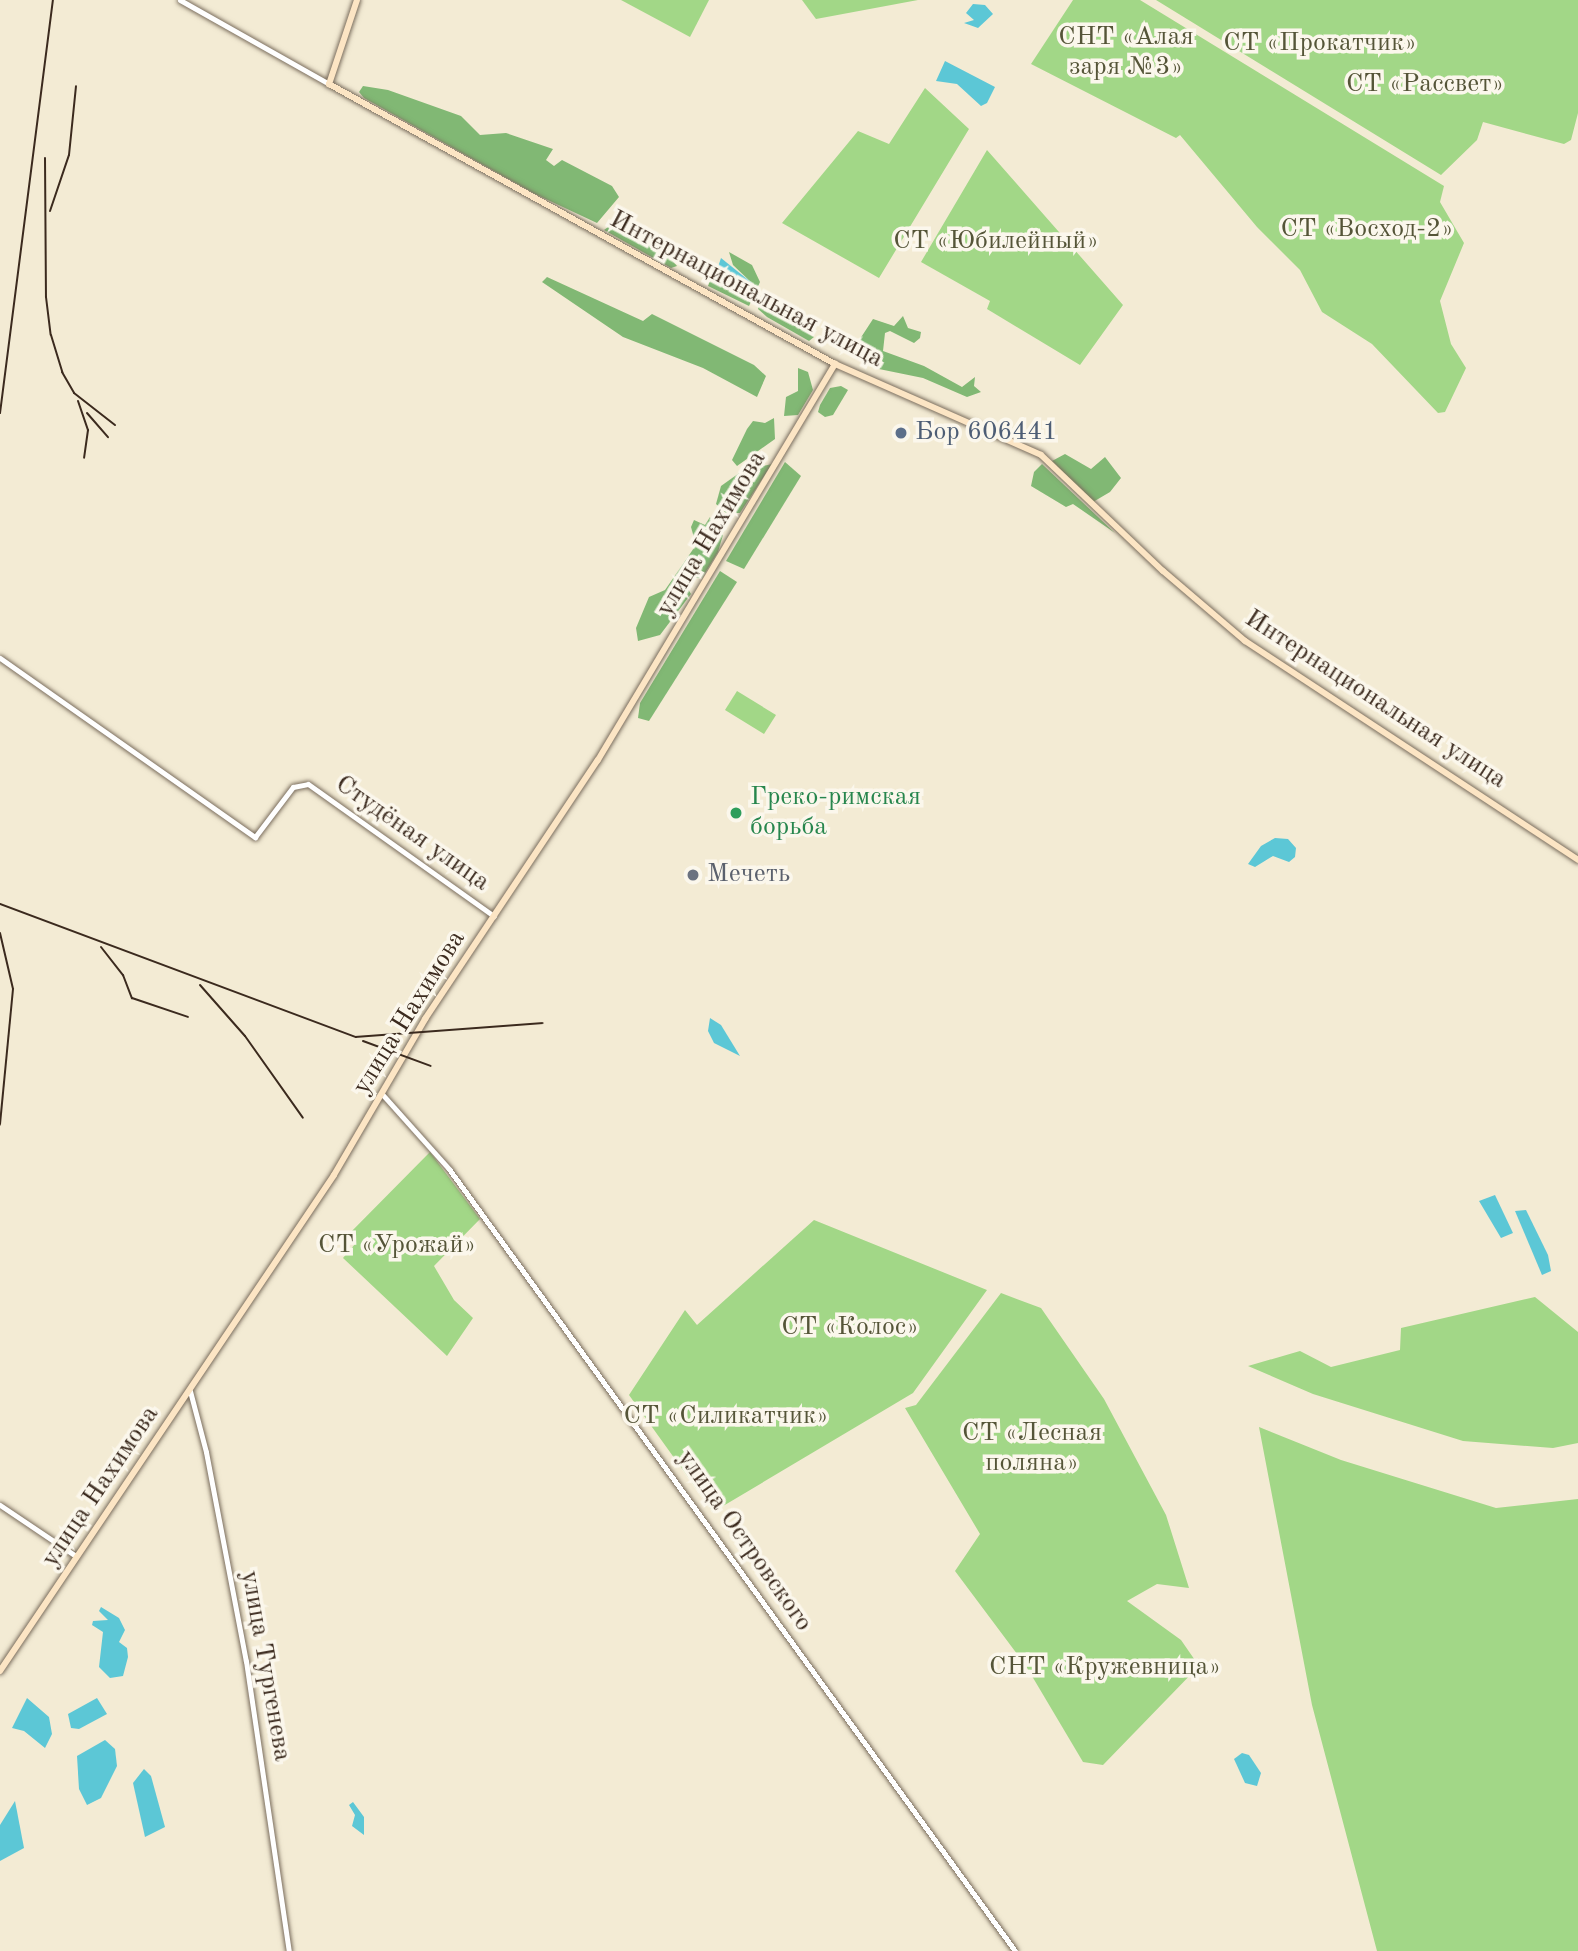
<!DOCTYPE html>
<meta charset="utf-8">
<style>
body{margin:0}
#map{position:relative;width:1578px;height:1951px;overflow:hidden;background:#f3ebd4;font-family:"Old Standard TT",serif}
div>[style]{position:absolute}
.green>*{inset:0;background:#a2d787}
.forest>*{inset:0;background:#81b874}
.water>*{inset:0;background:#5cc7d6}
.roads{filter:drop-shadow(0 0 2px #7b6e5e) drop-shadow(0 0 2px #7b6e5e)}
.tertiary>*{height:5px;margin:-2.5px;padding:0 2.5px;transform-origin:2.5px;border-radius:2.5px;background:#fff}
.secondary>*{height:6px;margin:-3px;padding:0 3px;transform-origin:3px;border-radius:3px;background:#fce5c4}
.rail>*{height:2px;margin:-1px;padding:0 1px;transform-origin:1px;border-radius:1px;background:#3b2a1e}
.dots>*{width:19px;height:19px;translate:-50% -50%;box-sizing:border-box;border:4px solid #fbf7ec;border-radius:50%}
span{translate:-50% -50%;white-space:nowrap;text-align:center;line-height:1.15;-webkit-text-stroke:7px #fbf7ec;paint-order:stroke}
.park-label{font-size:26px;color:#555538}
.street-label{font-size:26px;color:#3b2a1e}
.service-label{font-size:26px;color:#4e5e75}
.left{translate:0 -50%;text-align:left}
.leisure-label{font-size:26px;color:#27864d}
.worship-label{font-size:26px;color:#5b616d}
</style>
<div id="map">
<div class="green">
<div style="clip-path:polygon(621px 0,709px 0,690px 37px)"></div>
<div style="clip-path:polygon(802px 0,918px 0,816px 19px)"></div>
<div style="clip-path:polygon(1073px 0,1140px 0,1444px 186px,1440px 202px,1464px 243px,1440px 301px,1451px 344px,1466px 368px,1445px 412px,1438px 413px,1372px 344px,1322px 312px,1300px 270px,1257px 227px,1180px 135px,1176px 138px,1031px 64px)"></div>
<div style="clip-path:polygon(1156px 0,1578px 0,1578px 113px,1571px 140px,1564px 144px,1483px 122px,1477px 140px,1441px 175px)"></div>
<div style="clip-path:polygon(925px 88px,969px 129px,879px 278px,782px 223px,858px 131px,889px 144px)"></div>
<div style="clip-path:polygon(987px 150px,1123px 305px,1080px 365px,987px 309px,990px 301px,921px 262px)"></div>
<div style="clip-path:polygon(737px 691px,776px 715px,764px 734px,725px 710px)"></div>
<div style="clip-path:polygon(430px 1152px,480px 1219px,434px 1266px,454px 1300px,473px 1318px,447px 1356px,343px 1258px,355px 1244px,345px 1238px)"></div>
<div style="clip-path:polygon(814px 1220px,987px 1290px,913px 1393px,713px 1512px,629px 1395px,685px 1310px,697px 1325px)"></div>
<div style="clip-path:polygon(1001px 1293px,1041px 1308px,1104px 1399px,1166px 1515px,1189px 1588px,1157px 1584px,1127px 1601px,1181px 1640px,1199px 1666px,1103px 1765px,1083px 1762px,1026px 1666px,955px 1571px,980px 1534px,905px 1408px,916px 1405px)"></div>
<div style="clip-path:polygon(1535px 1297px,1578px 1332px,1578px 1443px,1553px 1448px,1463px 1441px,1313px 1394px,1248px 1366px,1300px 1351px,1331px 1367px,1400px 1350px,1401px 1328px)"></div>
<div style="clip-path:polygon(1259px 1427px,1341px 1460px,1496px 1508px,1578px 1499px,1578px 1951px,1377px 1951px,1312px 1705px)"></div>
</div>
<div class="forest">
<div style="clip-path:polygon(363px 86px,388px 90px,461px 116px,480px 135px,506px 133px,553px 149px,546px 160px,554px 166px,562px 160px,612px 186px,619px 197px,597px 223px,535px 194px,364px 98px,359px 92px)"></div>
<div style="clip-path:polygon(608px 227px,662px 248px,677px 266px,671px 268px,604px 230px)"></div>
<div style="clip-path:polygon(729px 252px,752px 265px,760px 282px,749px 306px,708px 286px,711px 276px,747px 292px,754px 285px,733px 265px)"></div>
<div style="clip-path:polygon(547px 277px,643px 321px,652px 314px,754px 365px,766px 376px,757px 397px,703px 368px,623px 337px,542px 282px)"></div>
<div style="clip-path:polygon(760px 303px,814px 337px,809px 341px,767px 317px,758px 309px)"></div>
<div style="clip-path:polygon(903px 316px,908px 328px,921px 332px,920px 338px,914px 343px,890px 331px,885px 333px,883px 351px,924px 366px,962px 387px,975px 377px,974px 386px,981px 392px,967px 397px,923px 378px,879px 369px,881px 358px,868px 351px,857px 354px,858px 342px,873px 319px,894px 326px)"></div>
<div style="clip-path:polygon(798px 368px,808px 372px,813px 390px,798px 415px,784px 416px,786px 397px,798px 391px)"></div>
<div style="clip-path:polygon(841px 386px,848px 390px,833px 415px,825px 417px,818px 412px,820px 405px,830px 388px)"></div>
<div style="clip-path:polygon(774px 418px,775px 439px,737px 466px,732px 460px,747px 429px,753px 421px,765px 423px)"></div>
<div style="clip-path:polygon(1065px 454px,1091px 469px,1105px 457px,1121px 478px,1110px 492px,1093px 502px,1052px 461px)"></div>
<div style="clip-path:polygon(785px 462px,801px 476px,744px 569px,726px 561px)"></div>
<div style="clip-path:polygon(772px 464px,740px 513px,726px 513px,716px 504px,721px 486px,742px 471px)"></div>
<div style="clip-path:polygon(1042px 464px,1115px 533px,1073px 504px,1066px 507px,1031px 486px,1034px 472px)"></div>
<div style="clip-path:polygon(710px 517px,715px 530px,723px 535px,718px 552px,702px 578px,693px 578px,687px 587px,691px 594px,660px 635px,638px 641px,636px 628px,649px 597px,665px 590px,696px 545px,691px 527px,694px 520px,705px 525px)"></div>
<div style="clip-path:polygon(720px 571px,737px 582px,649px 721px,638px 718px,640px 703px)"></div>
</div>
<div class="water">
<div style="clip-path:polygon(973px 4px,985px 5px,993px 14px,978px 28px,964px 23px,974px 20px,966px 13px)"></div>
<div style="clip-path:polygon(945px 61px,995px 87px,987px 103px,981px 106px,957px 84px,936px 81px)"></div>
<div style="clip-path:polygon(721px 258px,752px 283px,749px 289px,716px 273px)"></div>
<div style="clip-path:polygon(1275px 838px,1288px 839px,1296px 848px,1295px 857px,1289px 862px,1273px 856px,1255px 867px,1248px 864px,1261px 846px)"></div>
<div style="clip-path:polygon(710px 1018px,721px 1025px,740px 1056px,714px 1043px,708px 1031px)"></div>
<div style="clip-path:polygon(1495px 1195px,1513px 1233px,1501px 1238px,1479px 1201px)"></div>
<div style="clip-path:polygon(1526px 1210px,1548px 1255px,1551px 1271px,1542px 1275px,1515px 1211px)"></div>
<div style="clip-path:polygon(101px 1607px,119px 1618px,125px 1630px,119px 1642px,127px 1648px,128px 1657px,123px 1676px,110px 1678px,99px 1667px,103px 1632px,92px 1625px,93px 1621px,108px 1620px,99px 1611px)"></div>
<div style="clip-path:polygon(27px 1698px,49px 1717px,52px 1734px,45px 1748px,24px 1731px,12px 1728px)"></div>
<div style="clip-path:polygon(97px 1698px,107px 1714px,79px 1729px,71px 1728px,68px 1714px)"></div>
<div style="clip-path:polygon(105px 1740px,115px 1749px,117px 1766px,101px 1798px,87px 1805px,79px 1789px,77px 1756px)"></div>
<div style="clip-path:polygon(1242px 1753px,1249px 1755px,1261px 1773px,1257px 1786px,1245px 1783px,1234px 1759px)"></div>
<div style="clip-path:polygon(144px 1769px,151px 1776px,165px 1827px,145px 1837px,133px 1783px)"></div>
<div style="clip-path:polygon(15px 1801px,24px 1848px,0 1861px,0 1825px)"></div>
<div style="clip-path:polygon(353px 1802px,364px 1817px,364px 1835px,352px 1826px,355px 1815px,349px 1805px)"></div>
</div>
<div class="roads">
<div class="tertiary">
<div style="left:180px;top:0;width:171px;rotate:29.4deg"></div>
<div style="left:0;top:658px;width:312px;rotate:35.1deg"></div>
<div style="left:255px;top:837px;width:63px;rotate:-52.8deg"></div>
<div style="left:293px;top:787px;width:15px;rotate:-11deg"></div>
<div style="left:308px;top:784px;width:228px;rotate:35.4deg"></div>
<div style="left:382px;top:1094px;width:101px;rotate:48.2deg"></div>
<div style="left:449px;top:1169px;width:965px;rotate:54.1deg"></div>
<div style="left:190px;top:1391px;width:63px;rotate:75.3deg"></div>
<div style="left:206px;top:1452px;width:213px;rotate:79.2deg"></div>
<div style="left:246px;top:1661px;width:293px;rotate:81.6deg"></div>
<div style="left:0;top:1505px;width:92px;rotate:33.9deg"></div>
</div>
<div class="secondary">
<div style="left:357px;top:0;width:89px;rotate:108.4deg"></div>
<div style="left:329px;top:84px;width:578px;rotate:28.96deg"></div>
<div style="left:835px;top:364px;width:225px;rotate:23.8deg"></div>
<div style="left:1041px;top:455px;width:168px;rotate:43.6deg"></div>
<div style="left:1163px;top:571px;width:108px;rotate:40.5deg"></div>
<div style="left:1245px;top:641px;width:399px;rotate:33.3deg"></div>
<div style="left:0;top:1671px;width:598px;rotate:-56.04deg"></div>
<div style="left:334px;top:1175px;width:181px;rotate:-59.7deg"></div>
<div style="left:425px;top:1019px;width:311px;rotate:-56.3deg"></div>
<div style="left:598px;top:760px;width:462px;rotate:-59.1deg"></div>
</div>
</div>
<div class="rail">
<div style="left:45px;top:158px;width:139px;rotate:89.6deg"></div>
<div style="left:46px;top:297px;width:38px;rotate:83deg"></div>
<div style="left:51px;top:335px;width:39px;rotate:73deg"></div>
<div style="left:62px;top:372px;width:24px;rotate:60deg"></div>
<div style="left:74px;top:393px;width:52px;rotate:38deg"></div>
<div style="left:50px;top:211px;width:59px;rotate:-71.3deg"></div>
<div style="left:69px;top:155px;width:69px;rotate:-84.2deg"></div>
<div style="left:78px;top:401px;width:31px;rotate:71deg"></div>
<div style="left:88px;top:430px;width:28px;rotate:98deg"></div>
<div style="left:0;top:413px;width:416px;rotate:-82.7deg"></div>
<div style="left:87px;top:413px;width:32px;rotate:49deg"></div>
<div style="left:0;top:904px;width:380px;rotate:20.5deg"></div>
<div style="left:356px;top:1037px;width:187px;rotate:-4.3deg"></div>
<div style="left:0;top:933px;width:57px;rotate:76.9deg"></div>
<div style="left:13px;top:989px;width:136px;rotate:95.5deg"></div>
<div style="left:101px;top:947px;width:36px;rotate:52deg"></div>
<div style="left:123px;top:975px;width:25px;rotate:69deg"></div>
<div style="left:132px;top:998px;width:59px;rotate:18.7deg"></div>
<div style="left:200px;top:985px;width:68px;rotate:48.6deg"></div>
<div style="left:245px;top:1036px;width:100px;rotate:54.7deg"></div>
<div style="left:363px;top:1041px;width:72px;rotate:20.2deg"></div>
</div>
<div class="dots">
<div style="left:901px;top:433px;background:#5c6f8a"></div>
<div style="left:736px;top:813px;background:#2e9e5b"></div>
<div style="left:693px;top:875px;background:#6b7280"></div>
</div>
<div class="park-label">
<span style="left:1126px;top:53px">СНТ «Алая<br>заря №3»</span>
<span style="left:1320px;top:44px">СТ «Прокатчик»</span>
<span style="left:1425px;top:85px">СТ «Рассвет»</span>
<span style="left:1367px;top:230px">СТ «Восход-2»</span>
<span style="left:996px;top:242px">СТ «Юбилейный»</span>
<span style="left:397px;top:1246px">СТ «Урожай»</span>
<span style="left:850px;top:1328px">СТ «Колос»</span>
<span style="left:726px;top:1417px">СТ «Силикатчик»</span>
<span style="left:1032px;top:1449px">СТ «Лесная<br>поляна»</span>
<span style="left:1105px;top:1668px">СНТ «Кружевница»</span>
</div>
<div class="street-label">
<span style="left:746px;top:290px;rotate:28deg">Интернациональная улица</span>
<span style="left:712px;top:534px;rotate:-59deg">улица Нахимова</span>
<span style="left:1375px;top:700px;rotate:33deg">Интернациональная улица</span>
<span style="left:412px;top:834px;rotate:35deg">Студёная улица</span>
<span style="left:410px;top:1013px;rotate:-58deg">улица Нахимова</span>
<span style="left:101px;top:1487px;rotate:-56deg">улица Нахимова</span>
<span style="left:744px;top:1541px;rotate:55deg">улица Островского</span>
<span style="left:265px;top:1666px;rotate:80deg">улица Тургенева</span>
</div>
<div class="service-label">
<span class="left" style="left:915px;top:433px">Бор 606441</span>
</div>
<div class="leisure-label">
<span class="left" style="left:750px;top:813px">Греко-римская<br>борьба</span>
</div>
<div class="worship-label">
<span class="left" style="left:707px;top:875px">Мечеть</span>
</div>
</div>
